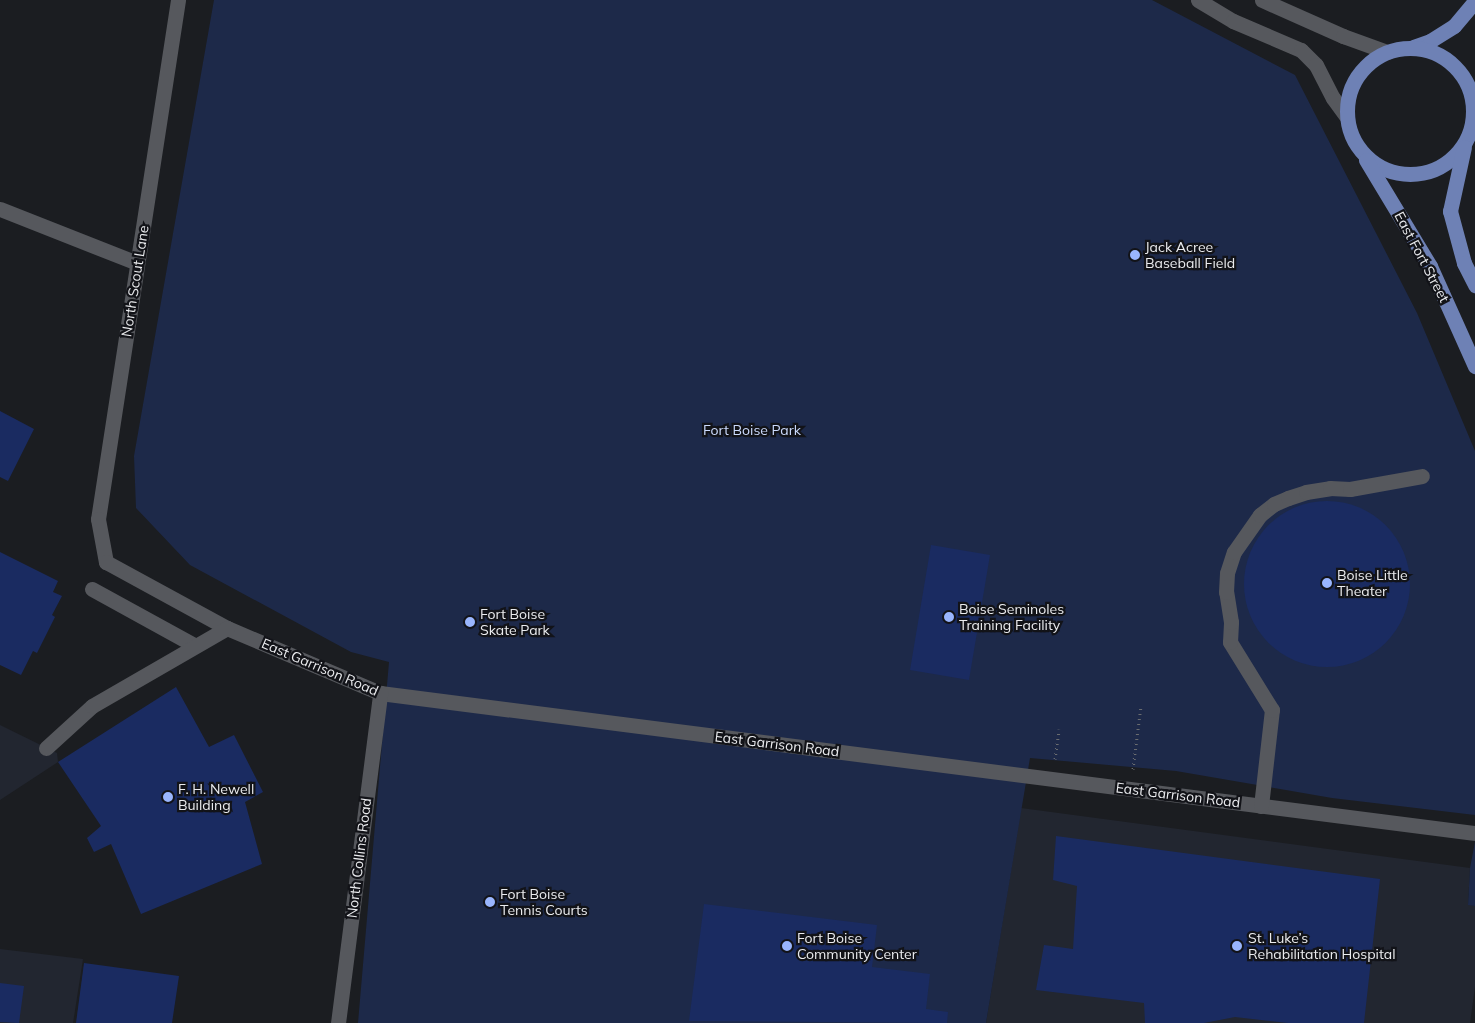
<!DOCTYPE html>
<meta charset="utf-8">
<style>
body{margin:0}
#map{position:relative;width:1475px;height:1023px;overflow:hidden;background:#1b1d21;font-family:Mulish,sans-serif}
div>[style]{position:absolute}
.built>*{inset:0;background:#222630}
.green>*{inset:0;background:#1d2949}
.building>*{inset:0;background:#1a2b61}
.round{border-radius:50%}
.path>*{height:3px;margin-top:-1.5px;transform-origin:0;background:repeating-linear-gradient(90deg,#6a6c6f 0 1px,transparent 0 5px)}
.minor>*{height:15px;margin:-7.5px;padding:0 7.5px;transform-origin:7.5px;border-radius:7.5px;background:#56585d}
.major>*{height:15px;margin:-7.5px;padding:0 7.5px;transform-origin:7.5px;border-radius:7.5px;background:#6e81b5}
.major>.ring{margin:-7.5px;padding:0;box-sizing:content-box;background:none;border:15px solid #6e81b5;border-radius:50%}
.dots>*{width:14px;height:14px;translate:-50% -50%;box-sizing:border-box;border:2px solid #121318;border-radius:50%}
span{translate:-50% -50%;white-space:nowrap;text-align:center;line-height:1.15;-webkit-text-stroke:4.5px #121318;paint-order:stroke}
.poi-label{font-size:14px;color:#ebecef}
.left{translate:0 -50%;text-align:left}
.street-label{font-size:14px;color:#ebecef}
.park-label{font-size:14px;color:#ccdbfe}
</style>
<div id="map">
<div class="built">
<div style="clip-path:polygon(0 725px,57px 753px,58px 762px,0 800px)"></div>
<div style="clip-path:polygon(1021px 808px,1470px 868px,1468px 904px,1475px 906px,1475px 987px,1470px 1023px,986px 1023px)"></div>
<div style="clip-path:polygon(0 949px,83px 959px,73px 1023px,0 1023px)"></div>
</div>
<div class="green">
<div style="clip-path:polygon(214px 0,1152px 0,1295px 75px,1417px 313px,1475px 451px,1475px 815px,1332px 798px,1176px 771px,1030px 758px,986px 1023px,358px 1023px,389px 662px,351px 652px,190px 565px,136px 508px,134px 456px)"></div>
<div style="clip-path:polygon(1475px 842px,1475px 906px,1468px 905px,1470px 868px)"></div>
</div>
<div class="building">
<div style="clip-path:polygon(0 411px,34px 429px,8px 481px,0 477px)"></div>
<div class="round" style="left:1244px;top:501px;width:166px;height:166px"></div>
<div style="clip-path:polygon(931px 545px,990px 555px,969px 680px,910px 670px)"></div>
<div style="clip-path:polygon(0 552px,58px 581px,53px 592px,62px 596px,52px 615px,55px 617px,37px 653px,33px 651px,21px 675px,0 665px)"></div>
<div style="clip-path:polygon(176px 687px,209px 747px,234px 735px,263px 792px,245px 802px,262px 864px,141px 914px,111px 844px,94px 852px,87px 838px,101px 826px,58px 762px)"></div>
<div style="clip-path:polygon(1056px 836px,1380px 879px,1364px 1023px,1288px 1023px,1235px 1017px,1204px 1023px,1145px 1023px,1144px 1003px,1036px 990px,1044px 945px,1073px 949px,1077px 886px,1053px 880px)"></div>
<div style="clip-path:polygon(704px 904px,877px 925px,872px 967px,930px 974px,926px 1009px,948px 1012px,947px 1023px,689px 1021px)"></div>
<div style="clip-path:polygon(84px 963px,179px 976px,172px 1023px,76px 1023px)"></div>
<div style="clip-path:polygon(0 983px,24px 986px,19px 1023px,0 1022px)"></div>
</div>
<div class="path">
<div style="left:1055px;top:759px;width:30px;rotate:-82deg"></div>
<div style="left:1133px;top:769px;width:64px;rotate:-82.8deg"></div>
</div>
<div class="minor">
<div style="left:178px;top:0;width:525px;rotate:98.76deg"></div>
<div style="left:98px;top:519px;width:44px;rotate:79.5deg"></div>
<div style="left:106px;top:562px;width:138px;rotate:28.6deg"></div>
<div style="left:227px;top:628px;width:166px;rotate:23deg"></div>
<div style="left:380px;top:693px;width:1104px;rotate:7.29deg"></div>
<div style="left:1198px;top:0;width:41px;rotate:31deg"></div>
<div style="left:1233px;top:21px;width:74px;rotate:23.1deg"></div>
<div style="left:1301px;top:50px;width:21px;rotate:45deg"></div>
<div style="left:1316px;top:65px;width:37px;rotate:63deg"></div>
<div style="left:1333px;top:98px;width:22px;rotate:54deg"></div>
<div style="left:1262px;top:0;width:89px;rotate:24deg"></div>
<div style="left:1343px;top:36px;width:47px;rotate:20deg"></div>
<div style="left:0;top:209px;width:147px;rotate:21.5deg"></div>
<div style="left:92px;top:589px;width:116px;rotate:28.8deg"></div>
<div style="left:46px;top:748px;width:62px;rotate:-42.4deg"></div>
<div style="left:92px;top:706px;width:156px;rotate:-30deg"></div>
<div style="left:1261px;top:806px;width:97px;rotate:-83.5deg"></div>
<div style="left:1272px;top:710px;width:80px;rotate:-121.7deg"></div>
<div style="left:1230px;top:642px;width:20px;rotate:-87deg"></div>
<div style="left:1231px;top:622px;width:30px;rotate:-99deg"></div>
<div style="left:1226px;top:592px;width:19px;rotate:-87deg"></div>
<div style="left:1227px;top:573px;width:22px;rotate:-72deg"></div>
<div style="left:1234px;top:552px;width:45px;rotate:-54.9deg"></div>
<div style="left:1260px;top:515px;width:18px;rotate:-38deg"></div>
<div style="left:1274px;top:504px;width:15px;rotate:-23deg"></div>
<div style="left:1288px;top:498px;width:19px;rotate:-18deg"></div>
<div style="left:1306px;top:492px;width:24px;rotate:-9deg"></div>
<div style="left:1330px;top:488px;width:20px;rotate:3deg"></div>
<div style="left:1350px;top:489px;width:73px;rotate:-10.2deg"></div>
<div style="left:338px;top:1023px;width:333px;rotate:-82.7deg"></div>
</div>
<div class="major">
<div style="left:1413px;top:47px;width:18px;rotate:-19deg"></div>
<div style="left:1430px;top:41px;width:28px;rotate:-32deg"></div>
<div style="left:1454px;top:26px;width:33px;rotate:-50deg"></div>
<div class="ring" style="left:1347px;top:48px;width:111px;height:111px"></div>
<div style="left:1464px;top:147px;width:66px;rotate:102.3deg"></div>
<div style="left:1450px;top:211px;width:54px;rotate:74.9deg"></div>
<div style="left:1464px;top:263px;width:25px;rotate:63deg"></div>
<div style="left:1366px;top:160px;width:124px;rotate:58.9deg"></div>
<div style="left:1430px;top:266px;width:110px;rotate:65.8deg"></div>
</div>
<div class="dots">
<div style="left:1135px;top:255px;background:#99b5fd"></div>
<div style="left:1327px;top:583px;background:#99b5fd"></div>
<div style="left:949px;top:617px;background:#99b5fd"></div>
<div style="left:470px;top:622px;background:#99b5fd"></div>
<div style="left:168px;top:797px;background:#99b5fd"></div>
<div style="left:490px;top:902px;background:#99b5fd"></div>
<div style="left:787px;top:946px;background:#99b5fd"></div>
<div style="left:1237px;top:946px;background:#99b5fd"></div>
</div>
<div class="poi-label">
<span class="left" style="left:1145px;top:255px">Jack Acree<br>Baseball Field</span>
<span class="left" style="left:1337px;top:583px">Boise Little<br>Theater</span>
<span class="left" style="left:959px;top:617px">Boise Seminoles<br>Training Facility</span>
<span class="left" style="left:480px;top:622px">Fort Boise<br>Skate Park</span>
<span class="left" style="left:178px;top:797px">F. H. Newell<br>Building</span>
<span class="left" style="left:500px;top:902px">Fort Boise<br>Tennis Courts</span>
<span class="left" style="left:797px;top:946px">Fort Boise<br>Community Center</span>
<span class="left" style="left:1248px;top:946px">St. Luke’s<br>Rehabilitation Hospital</span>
</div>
<div class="street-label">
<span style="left:1422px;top:257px;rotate:62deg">East Fort Street</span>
<span style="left:135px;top:281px;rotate:-81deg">North Scout Lane</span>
<span style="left:320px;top:667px;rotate:23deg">East Garrison Road</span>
<span style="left:777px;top:744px;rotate:7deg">East Garrison Road</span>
<span style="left:1178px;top:795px;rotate:7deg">East Garrison Road</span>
<span style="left:359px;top:858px;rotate:-83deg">North Collins Road</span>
</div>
<div class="park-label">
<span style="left:752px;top:430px">Fort Boise Park</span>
</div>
</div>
